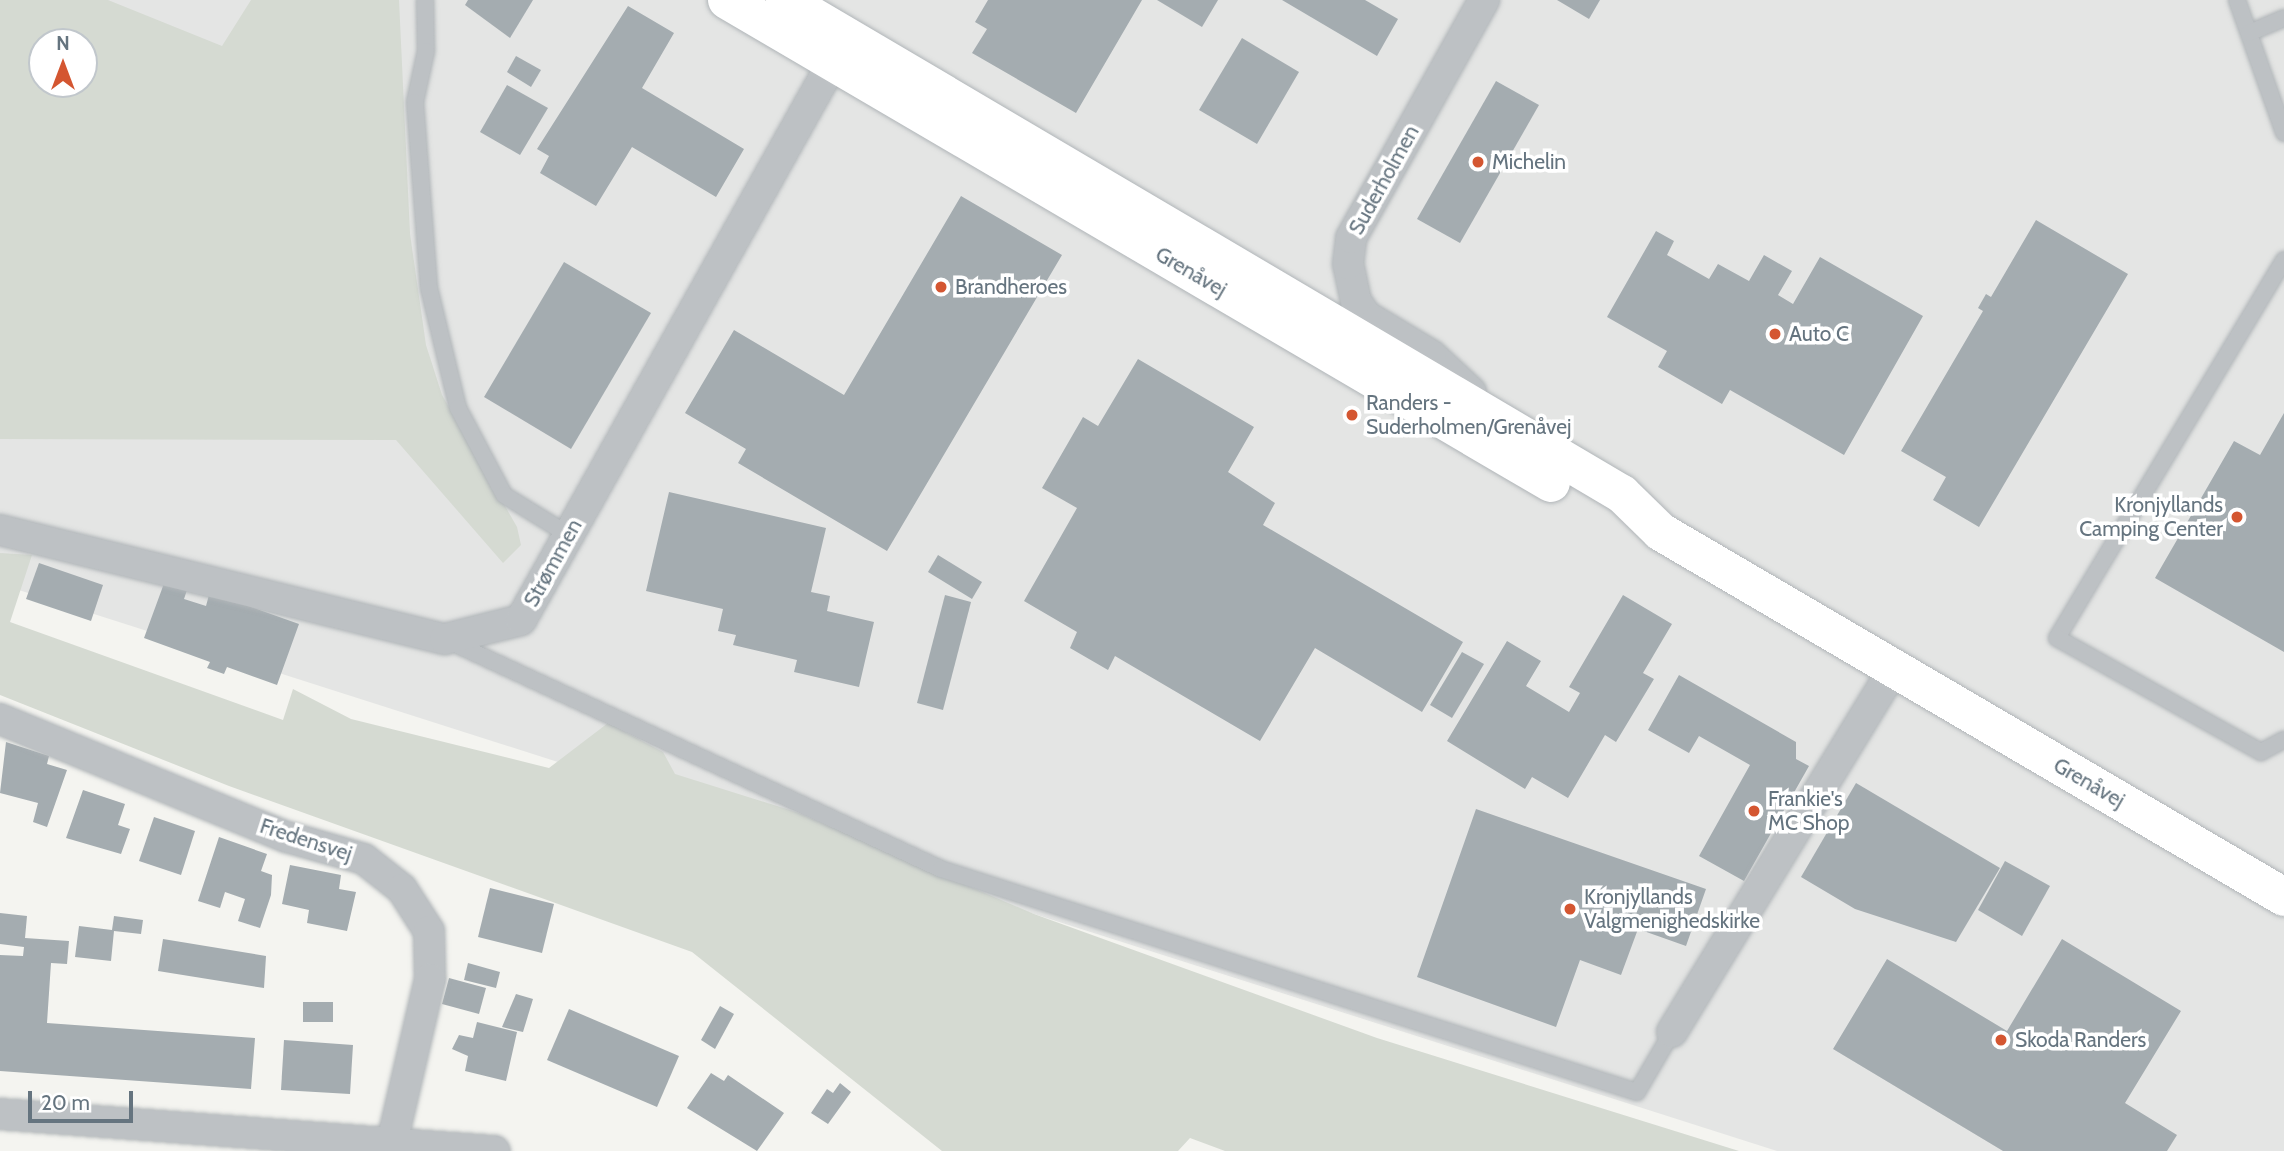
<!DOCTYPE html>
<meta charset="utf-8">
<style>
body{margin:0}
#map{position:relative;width:2284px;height:1151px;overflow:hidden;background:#f4f4f0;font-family:Cabin,sans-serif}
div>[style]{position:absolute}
.built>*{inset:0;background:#e4e5e4}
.green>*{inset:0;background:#d5dad2}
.building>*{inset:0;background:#a4acb0}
.roads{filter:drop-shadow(0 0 2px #b0b5b8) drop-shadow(0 0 2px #b0b5b8)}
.lane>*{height:16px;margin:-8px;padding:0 8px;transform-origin:8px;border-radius:8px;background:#bdc1c4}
.street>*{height:30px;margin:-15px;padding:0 15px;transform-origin:15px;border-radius:15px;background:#bdc1c4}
.secondary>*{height:38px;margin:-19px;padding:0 19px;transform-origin:19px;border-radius:19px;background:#fff}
.dots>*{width:19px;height:19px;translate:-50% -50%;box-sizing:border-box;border:4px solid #fff;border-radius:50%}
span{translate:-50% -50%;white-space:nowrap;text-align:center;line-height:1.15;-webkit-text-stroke:7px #fff;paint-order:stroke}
.poi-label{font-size:21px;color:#65747f}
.left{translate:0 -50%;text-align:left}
.right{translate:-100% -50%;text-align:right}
.street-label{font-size:21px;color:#65747f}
.north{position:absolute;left:28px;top:28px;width:70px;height:70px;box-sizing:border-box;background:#fff;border:2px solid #c1c7cc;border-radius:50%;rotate:0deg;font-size:19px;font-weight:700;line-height:28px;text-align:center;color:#65747f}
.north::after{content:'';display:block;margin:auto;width:24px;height:32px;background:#d45631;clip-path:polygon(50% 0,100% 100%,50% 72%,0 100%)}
.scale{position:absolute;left:28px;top:1091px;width:105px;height:32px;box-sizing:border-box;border:4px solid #65747f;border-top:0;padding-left:9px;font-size:21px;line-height:24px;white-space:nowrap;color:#65747f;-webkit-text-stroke:5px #fff;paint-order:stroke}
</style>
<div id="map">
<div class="built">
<div style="clip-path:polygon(evenodd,0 0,2284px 0,2284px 1151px,1777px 1151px,0 584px,0 0,42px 42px,84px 42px,84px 84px,42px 84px,42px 42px)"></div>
</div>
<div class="green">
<div style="clip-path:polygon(evenodd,0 0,108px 0,222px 46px,251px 0,399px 0,410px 234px,426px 345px,442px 395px,517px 527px,521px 545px,503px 563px,396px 440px,0 439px,0 0,42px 42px,84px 42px,84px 84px,42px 84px,42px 42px)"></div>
<div style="clip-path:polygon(0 553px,32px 555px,10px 622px,283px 720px,293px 689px,351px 719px,549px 768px,608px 723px,663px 752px,675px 774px,796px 812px,1034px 914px,1377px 1038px,1739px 1151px,1225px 1151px,1190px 1138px,1178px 1151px,942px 1151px,692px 952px,229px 786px,0 695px)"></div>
</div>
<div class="building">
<div style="clip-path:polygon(468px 0,533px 0,510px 38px,465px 5px)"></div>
<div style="clip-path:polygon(988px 0,1142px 0,1076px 113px,972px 53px,987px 29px,975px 22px)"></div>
<div style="clip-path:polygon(1157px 0,1218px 0,1202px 27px)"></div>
<div style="clip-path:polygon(1282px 0,1365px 0,1398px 19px,1377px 56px)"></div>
<div style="clip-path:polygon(1557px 0,1600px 0,1589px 19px)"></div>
<div style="clip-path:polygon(628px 6px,674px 33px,642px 88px,744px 149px,716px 197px,632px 147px,596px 206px,540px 173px,549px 156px,537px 149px)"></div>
<div style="clip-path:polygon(1242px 38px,1299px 72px,1257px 144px,1199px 110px)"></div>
<div style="clip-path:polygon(516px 56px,541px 70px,531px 87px,507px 72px)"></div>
<div style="clip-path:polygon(1496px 81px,1539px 105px,1460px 243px,1417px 219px)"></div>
<div style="clip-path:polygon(507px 85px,548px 108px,520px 155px,480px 132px)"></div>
<div style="clip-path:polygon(961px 196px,1062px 255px,887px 551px,738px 463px,746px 449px,685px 413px,734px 330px,844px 395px)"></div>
<div style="clip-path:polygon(2036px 220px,2128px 274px,1979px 527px,1933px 500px,1946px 477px,1901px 451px,1983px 311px,1978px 308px,1986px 294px,1991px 297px)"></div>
<div style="clip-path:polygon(1656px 231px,1674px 241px,1667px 255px,1709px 279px,1718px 264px,1749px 281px,1764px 255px,1792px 271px,1778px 295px,1793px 304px,1820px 257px,1923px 316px,1844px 455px,1730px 390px,1722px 404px,1658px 367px,1667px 351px,1607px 317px)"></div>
<div style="clip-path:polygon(564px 262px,651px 313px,571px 449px,484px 397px)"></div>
<div style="clip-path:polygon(1138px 359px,1254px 427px,1228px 472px,1275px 503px,1263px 525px,1463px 642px,1422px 712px,1315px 648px,1260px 741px,1115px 656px,1108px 670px,1070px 648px,1077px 632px,1024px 601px,1077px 508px,1042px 488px,1083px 417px,1098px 426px)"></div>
<div style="clip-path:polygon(2284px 413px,2284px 652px,2155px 578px,2234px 441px,2260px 455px)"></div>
<div style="clip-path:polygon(669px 492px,826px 528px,811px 592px,830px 596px,827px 611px,874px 622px,859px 687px,794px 672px,797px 660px,733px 645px,736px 635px,718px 631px,723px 609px,646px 591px)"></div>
<div style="clip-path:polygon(938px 555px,982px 582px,972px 599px,928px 572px)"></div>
<div style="clip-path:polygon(39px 563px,103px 585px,91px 621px,26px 599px)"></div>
<div style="clip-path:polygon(166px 578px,188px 587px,184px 599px,206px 606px,209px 595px,251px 600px,248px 606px,299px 624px,277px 685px,227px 667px,224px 674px,207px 668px,210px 662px,144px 638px)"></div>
<div style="clip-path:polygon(945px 595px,971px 602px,943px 710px,917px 703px)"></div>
<div style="clip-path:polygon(1623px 595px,1672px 624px,1643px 673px,1654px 679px,1616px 742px,1605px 735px,1568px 798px,1532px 777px,1525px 789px,1447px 741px,1507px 641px,1541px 661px,1526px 686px,1569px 712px,1580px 693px,1569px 687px)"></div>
<div style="clip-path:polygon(1462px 652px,1484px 664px,1452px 718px,1430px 705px)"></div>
<div style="clip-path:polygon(1679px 675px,1796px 742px,1796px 759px,1809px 766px,1744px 881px,1699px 856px,1750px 765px,1699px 736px,1689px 753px,1648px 730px)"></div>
<div style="clip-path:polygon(6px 742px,49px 756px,47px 764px,67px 770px,47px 827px,33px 822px,38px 803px,0 793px)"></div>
<div style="clip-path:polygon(1856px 783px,2000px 868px,1956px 942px,1855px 909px,1801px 877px)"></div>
<div style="clip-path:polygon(83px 790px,125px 804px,118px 825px,130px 829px,121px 854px,66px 838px)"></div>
<div style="clip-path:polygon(1476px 809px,1706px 889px,1686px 946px,1638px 929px,1621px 975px,1580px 960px,1556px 1027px,1417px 977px)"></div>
<div style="clip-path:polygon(154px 817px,195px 831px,181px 875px,139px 861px)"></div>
<div style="clip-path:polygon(219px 837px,267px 854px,261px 871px,272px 875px,271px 895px,260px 928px,238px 921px,245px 899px,225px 892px,220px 908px,198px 901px)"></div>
<div style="clip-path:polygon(2005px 861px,2050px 886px,2022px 936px,1978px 910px)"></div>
<div style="clip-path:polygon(290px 865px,341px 875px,339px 889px,356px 892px,347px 931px,307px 923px,309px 910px,282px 904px)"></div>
<div style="clip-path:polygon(490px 888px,554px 904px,542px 953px,478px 937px)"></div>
<div style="clip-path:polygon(0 913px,27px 916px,25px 938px,69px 941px,67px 964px,51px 963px,47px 1023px,255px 1038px,251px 1089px,0 1071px,0 955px,23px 956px,24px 947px,0 944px)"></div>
<div style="clip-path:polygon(114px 916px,143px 920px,141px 934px,114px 931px,111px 961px,75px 957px,79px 926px,112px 930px)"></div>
<div style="clip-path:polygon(163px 939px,266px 956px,264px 988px,158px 971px)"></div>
<div style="clip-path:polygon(2062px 939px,2181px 1011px,2125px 1103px,2177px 1135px,2167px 1151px,2003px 1151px,1833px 1049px,1887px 959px,2007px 1031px)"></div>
<div style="clip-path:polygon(468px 963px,500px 972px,496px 988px,464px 980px)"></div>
<div style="clip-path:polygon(449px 978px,486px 988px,479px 1014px,442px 1004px)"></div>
<div style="clip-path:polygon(516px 994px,533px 999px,523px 1032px,502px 1027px)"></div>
<div style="clip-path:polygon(303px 1002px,333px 1002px,333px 1022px,303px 1022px)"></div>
<div style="clip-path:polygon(720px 1006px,734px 1014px,715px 1049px,701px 1040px)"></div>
<div style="clip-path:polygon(569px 1009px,679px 1056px,657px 1107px,547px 1060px)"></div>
<div style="clip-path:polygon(477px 1022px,517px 1032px,506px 1081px,465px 1071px,468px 1056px,452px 1049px,459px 1035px,473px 1038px)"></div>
<div style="clip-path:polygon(284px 1040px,353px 1045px,350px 1094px,281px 1090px)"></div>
<div style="clip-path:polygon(711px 1073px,724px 1081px,728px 1075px,784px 1113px,757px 1151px,687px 1108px)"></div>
<div style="clip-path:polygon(840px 1083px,851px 1092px,828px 1124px,811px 1113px,827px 1089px,833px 1093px)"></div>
</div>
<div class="roads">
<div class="lane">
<div style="left:425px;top:0;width:51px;rotate:88.9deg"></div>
<div style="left:426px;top:51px;width:52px;rotate:102.2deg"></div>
<div style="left:415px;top:102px;width:187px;rotate:85.7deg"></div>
<div style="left:429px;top:288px;width:123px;rotate:76.4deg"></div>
<div style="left:458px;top:408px;width:98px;rotate:62.1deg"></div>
<div style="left:504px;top:495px;width:76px;rotate:31.6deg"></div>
<div style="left:2237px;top:0;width:141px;rotate:70.5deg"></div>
<div style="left:2249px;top:33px;width:38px;rotate:-23deg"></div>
<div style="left:2284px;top:260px;width:441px;rotate:121deg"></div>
<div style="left:2057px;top:638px;width:234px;rotate:29.2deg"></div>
<div style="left:2261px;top:752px;width:26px;rotate:-28deg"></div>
<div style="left:447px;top:640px;width:544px;rotate:24.87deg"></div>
<div style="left:941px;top:869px;width:731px;rotate:17.77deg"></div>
<div style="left:1637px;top:1092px;width:69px;rotate:-59.7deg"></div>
</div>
<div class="street">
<div style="left:1471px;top:392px;width:54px;rotate:-137.2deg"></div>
<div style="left:1431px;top:355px;width:76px;rotate:-149deg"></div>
<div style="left:1366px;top:316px;width:18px;rotate:-124deg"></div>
<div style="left:1356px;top:301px;width:38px;rotate:-102deg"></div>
<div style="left:1348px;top:264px;width:26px;rotate:-83deg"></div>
<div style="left:1351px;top:238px;width:273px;rotate:-60.8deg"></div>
<div style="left:0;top:530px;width:458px;rotate:13.8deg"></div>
<div style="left:445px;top:639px;width:78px;rotate:-14deg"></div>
<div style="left:521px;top:620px;width:660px;rotate:-60.79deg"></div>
<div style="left:0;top:719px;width:310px;rotate:22.4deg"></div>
<div style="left:287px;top:837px;width:80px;rotate:15.9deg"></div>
<div style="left:364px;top:859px;width:48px;rotate:38.3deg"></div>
<div style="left:402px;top:889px;width:50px;rotate:57.3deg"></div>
<div style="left:429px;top:931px;width:48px;rotate:88.8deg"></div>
<div style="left:430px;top:979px;width:177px;rotate:103.1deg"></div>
<div style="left:1672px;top:1032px;width:426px;rotate:-58.6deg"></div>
<div style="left:0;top:1114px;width:496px;rotate:4.3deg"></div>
</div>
<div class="secondary">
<div style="left:727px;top:0;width:955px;rotate:30.38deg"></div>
<div style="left:785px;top:0;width:972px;rotate:30.55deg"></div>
<div style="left:1622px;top:494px;width:54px;rotate:44.3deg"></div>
<div style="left:1661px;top:532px;width:722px;rotate:30.36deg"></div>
</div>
</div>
<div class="dots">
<div style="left:1478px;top:162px;background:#d45631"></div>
<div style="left:941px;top:287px;background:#d45631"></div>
<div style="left:1775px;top:334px;background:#d45631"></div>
<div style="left:1352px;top:415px;background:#d45631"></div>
<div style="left:2237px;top:517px;background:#d45631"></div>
<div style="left:1754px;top:811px;background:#d45631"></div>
<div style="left:1570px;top:909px;background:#d45631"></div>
<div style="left:2001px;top:1040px;background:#d45631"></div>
</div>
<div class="poi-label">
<span class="left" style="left:1492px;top:162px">Michelin</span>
<span class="left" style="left:955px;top:287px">Brandheroes</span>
<span class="left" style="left:1789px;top:334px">Auto C</span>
<span class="left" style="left:1366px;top:415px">Randers -<br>Suderholmen/Grenåvej</span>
<span class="right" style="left:2223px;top:517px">Kronjyllands<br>Camping Center</span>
<span class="left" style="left:1768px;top:811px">Frankie's<br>MC Shop</span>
<span class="left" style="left:1584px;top:909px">Kronjyllands<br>Valgmenighedskirke</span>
<span class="left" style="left:2015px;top:1040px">Skoda Randers</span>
</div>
<div class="street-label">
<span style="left:1384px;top:180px;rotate:-61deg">Suderholmen</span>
<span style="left:1191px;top:272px;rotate:30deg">Grenåvej</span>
<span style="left:553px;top:563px;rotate:-61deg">Strømmen</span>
<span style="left:2089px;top:783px;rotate:30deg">Grenåvej</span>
<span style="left:306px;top:840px;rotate:18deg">Fredensvej</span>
</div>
<div class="north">N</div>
<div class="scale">20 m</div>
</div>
